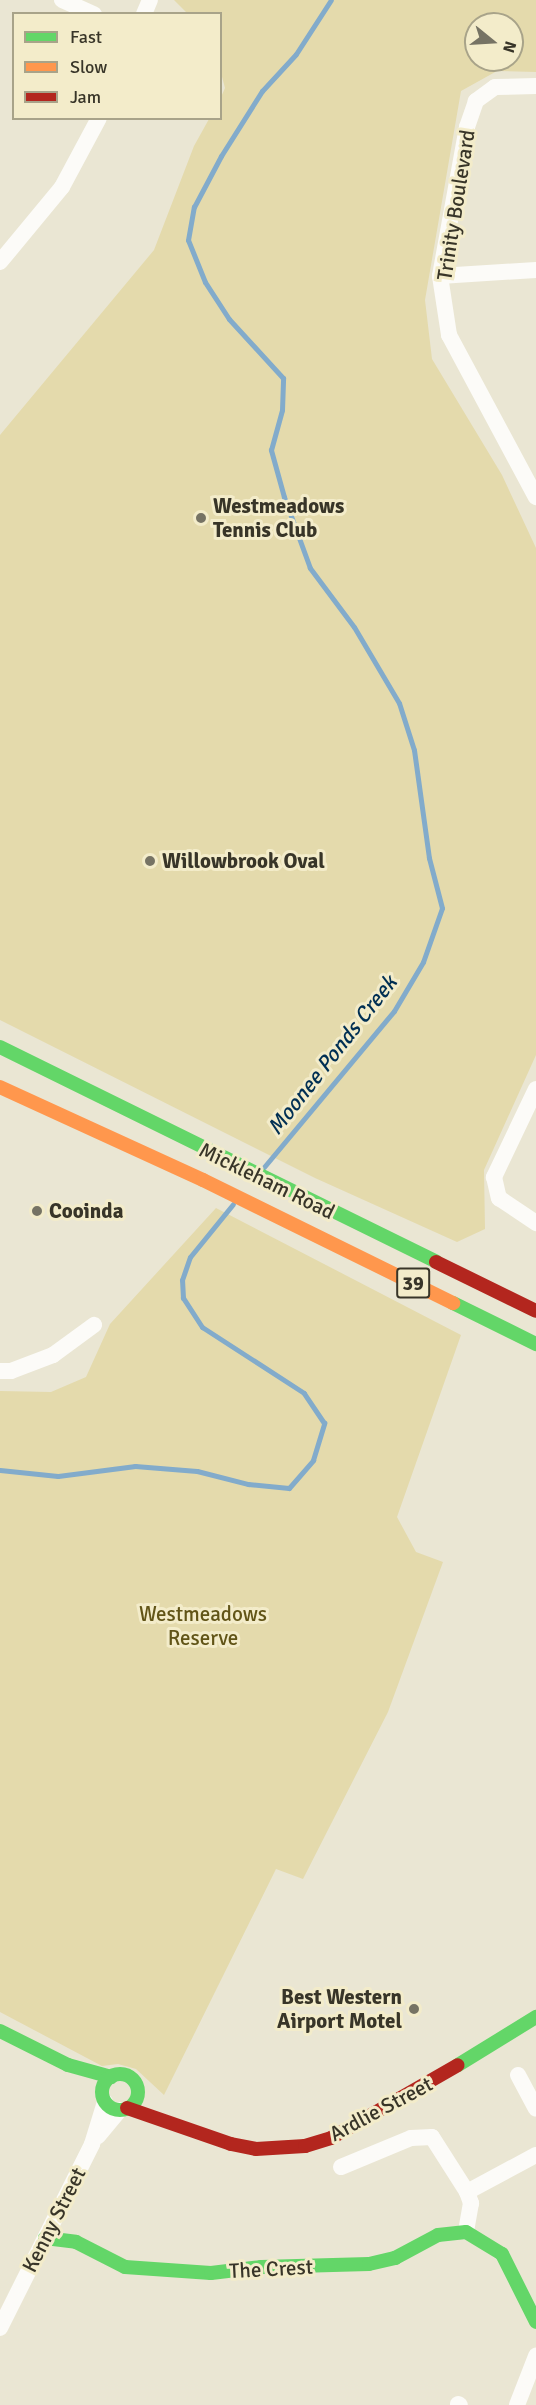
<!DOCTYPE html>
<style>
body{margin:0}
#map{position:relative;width:536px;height:2405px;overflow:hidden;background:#eae6d3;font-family:Signika,sans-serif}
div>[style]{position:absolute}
.green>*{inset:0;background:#e4daac}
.stream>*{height:5px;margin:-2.5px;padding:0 2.5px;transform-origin:2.5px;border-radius:2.5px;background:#82abcb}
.street>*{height:16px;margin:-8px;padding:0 8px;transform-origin:8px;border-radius:8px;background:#fcfbf8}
.fast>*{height:14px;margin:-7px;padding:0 7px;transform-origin:7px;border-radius:7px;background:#63d668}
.fast>.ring{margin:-7px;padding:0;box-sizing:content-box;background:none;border:14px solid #63d668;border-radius:50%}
.slow>*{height:14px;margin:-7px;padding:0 7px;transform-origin:7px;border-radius:7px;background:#ff974d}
.jam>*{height:14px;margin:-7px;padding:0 7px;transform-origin:7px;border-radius:7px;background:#b3261e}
.dots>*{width:16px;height:16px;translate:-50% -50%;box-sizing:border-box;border:3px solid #f3ecca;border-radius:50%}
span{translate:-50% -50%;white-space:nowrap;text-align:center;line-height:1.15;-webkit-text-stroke:6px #f3ecca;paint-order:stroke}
.shield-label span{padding:2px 4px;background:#f3ecca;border:2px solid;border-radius:4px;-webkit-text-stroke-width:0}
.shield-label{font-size:20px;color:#383528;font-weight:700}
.street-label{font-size:21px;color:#383528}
.poi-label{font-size:21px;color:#383528;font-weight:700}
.left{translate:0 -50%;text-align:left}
.right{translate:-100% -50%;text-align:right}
.park-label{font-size:21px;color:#615417}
.water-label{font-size:22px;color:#002f53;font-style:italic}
.legend{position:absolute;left:12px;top:12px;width:210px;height:108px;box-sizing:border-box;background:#f3ecca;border:2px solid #a8a389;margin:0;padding:8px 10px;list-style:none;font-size:18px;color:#383528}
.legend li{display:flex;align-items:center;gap:12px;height:30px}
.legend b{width:30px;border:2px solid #a8a389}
.north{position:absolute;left:464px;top:12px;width:60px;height:60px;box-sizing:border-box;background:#f3ecca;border:2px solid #a8a389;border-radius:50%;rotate:108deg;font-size:16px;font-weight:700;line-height:24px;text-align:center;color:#383528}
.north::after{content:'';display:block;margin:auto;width:21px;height:27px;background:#767364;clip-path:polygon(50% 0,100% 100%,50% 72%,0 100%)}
</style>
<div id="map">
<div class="green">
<div style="clip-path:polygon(evenodd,174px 0,536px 0,536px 72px,497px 71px,461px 91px,425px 300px,432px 359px,502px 475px,536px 548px,536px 1055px,484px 1170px,485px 1229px,457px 1242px,315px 1178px,0 1020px,0 435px,154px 250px,194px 146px,209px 119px,220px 118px,221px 97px,225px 88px,221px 73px,220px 14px,187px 13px,174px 0,476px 24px,512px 24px,512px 60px,476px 60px,476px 24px)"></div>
<div style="clip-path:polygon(216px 1208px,461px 1335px,397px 1517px,416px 1552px,443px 1562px,388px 1712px,303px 1879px,276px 1869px,164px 2095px,136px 2069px,118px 2064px,102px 2066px,0 2012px,0 1391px,51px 1392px,86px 1377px,110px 1324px)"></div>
</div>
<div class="stream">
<div style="left:264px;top:1167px;width:203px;rotate:-50.2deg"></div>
<div style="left:394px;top:1011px;width:57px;rotate:-59.4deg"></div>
<div style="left:423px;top:962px;width:57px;rotate:-70.6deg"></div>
<div style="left:442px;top:908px;width:52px;rotate:-104.6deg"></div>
<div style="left:429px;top:858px;width:109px;rotate:-97.9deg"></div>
<div style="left:414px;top:750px;width:49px;rotate:-107.7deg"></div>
<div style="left:399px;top:703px;width:88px;rotate:-120.6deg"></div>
<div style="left:354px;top:627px;width:74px;rotate:-126.7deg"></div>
<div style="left:310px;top:568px;width:76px;rotate:-110.1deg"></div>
<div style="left:284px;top:497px;width:49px;rotate:-105.5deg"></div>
<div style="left:271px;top:450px;width:41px;rotate:-74.6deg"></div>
<div style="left:282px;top:410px;width:32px;rotate:-88deg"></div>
<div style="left:283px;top:378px;width:80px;rotate:-132.5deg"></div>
<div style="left:229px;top:319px;width:44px;rotate:-123deg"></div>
<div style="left:205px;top:282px;width:45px;rotate:-112deg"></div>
<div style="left:188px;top:240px;width:34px;rotate:-80deg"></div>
<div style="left:194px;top:207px;width:58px;rotate:-62.1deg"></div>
<div style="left:221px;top:156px;width:77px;rotate:-57.8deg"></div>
<div style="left:262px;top:91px;width:50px;rotate:-47.4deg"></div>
<div style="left:296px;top:54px;width:64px;rotate:-57.1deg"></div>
<div style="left:0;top:1470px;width:58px;rotate:5.9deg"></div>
<div style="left:58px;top:1476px;width:78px;rotate:-7.4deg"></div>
<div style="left:135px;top:1466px;width:62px;rotate:4.6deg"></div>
<div style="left:197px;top:1471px;width:53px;rotate:14.3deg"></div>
<div style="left:248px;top:1484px;width:41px;rotate:5.6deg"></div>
<div style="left:289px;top:1488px;width:37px;rotate:-49deg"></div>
<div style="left:313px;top:1460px;width:39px;rotate:-73deg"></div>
<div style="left:324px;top:1423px;width:36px;rotate:-124deg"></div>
<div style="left:304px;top:1393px;width:121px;rotate:-147.1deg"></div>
<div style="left:202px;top:1327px;width:35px;rotate:-123deg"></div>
<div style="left:183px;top:1298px;width:18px;rotate:-93deg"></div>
<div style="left:182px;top:1280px;width:24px;rotate:-71deg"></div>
<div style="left:190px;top:1257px;width:68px;rotate:-50.9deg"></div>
</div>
<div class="street">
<div style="left:62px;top:0;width:35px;rotate:24deg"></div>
<div style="left:144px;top:14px;width:15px;rotate:-67deg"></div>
<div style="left:536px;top:86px;width:41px;rotate:178.6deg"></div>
<div style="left:495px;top:87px;width:24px;rotate:144deg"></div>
<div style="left:476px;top:101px;width:28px;rotate:109deg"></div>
<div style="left:467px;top:127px;width:151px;rotate:100.3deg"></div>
<div style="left:440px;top:276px;width:60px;rotate:81.3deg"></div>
<div style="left:449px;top:335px;width:184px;rotate:61.8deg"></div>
<div style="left:0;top:262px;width:97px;rotate:-50.4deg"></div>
<div style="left:62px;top:187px;width:78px;rotate:-61.8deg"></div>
<div style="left:440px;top:276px;width:96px;rotate:-3.6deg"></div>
<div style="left:536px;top:1089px;width:98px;rotate:115.5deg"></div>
<div style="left:494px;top:1177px;width:22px;rotate:77deg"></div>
<div style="left:499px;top:1198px;width:45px;rotate:34deg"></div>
<div style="left:0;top:1371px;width:11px"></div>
<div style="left:11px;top:1371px;width:45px;rotate:-20.9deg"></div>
<div style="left:53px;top:1355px;width:51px;rotate:-36.2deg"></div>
<div style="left:518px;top:2075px;width:38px;rotate:62deg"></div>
<div style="left:98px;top:2136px;width:34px;rotate:-50deg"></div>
<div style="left:341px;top:2167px;width:76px;rotate:-22.5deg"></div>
<div style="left:411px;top:2138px;width:21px;rotate:-3deg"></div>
<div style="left:432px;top:2137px;width:65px;rotate:57.5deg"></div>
<div style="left:467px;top:2192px;width:12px;rotate:70deg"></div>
<div style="left:471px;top:2203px;width:29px;rotate:100deg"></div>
<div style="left:467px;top:2192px;width:78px;rotate:-28.2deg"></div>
<div style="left:0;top:2328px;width:206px;rotate:-63.4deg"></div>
<div style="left:92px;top:2144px;width:44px;rotate:-72.8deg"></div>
<div style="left:458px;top:2404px;width:2px;rotate:27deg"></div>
<div style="left:517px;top:2405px;width:53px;rotate:-68.8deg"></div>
</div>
<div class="fast">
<div style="left:0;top:1047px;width:486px;rotate:26.2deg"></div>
<div style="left:453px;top:1303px;width:93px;rotate:26.3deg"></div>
<div style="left:0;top:2031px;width:76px;rotate:26.6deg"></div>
<div style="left:68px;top:2065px;width:45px;rotate:15.6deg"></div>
<div style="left:458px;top:2065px;width:92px;rotate:-31.6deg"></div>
<div class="ring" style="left:102px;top:2074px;width:22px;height:22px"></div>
<div style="left:45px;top:2238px;width:31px;rotate:7deg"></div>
<div style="left:76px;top:2242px;width:55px;rotate:27deg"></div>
<div style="left:125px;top:2267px;width:86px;rotate:4deg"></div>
<div style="left:211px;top:2273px;width:50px;rotate:-6.8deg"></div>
<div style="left:261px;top:2267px;width:108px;rotate:-1.6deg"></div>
<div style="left:369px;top:2264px;width:27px;rotate:-13deg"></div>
<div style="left:395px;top:2258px;width:49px;rotate:-28.1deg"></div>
<div style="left:438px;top:2235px;width:28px;rotate:-6deg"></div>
<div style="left:466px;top:2232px;width:42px;rotate:31.4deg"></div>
<div style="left:502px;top:2254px;width:76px;rotate:63.4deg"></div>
</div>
<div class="slow">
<div style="left:0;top:1087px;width:223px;rotate:24.6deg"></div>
<div style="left:203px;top:1180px;width:279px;rotate:26.2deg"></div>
</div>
<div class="jam">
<div style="left:436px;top:1262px;width:111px;rotate:26.1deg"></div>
<div style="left:127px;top:2108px;width:110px;rotate:19.1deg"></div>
<div style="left:231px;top:2144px;width:25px;rotate:11deg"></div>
<div style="left:256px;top:2149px;width:49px;rotate:-3.5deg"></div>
<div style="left:305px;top:2146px;width:27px;rotate:-17deg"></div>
<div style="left:331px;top:2138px;width:146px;rotate:-29.9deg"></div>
</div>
<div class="dots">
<div style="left:201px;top:518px;background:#767364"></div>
<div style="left:150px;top:861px;background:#767364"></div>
<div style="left:37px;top:1211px;background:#767364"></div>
<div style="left:414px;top:2009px;background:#767364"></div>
</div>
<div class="shield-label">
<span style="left:413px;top:1283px">39</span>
</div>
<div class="street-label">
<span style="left:456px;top:205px;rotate:-81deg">Trinity Boulevard</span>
<span style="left:267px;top:1181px;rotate:26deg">Mickleham Road</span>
<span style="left:381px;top:2109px;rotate:-28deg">Ardlie Street</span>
<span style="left:54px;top:2220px;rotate:-63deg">Kenny Street</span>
<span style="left:271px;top:2269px;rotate:-3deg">The Crest</span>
</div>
<div class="poi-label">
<span class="left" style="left:213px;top:518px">Westmeadows<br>Tennis Club</span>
<span class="left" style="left:162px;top:861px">Willowbrook Oval</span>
<span class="left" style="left:49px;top:1211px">Cooinda</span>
<span class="right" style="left:402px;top:2009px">Best Western<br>Airport Motel</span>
</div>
<div class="park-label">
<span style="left:203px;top:1626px">Westmeadows<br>Reserve</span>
</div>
<div class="water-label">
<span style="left:332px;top:1055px;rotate:-52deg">Moonee Ponds Creek</span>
</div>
<ul class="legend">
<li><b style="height:8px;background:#63d668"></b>Fast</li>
<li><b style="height:8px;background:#ff974d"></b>Slow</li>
<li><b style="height:8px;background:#b3261e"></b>Jam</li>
</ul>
<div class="north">N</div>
</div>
